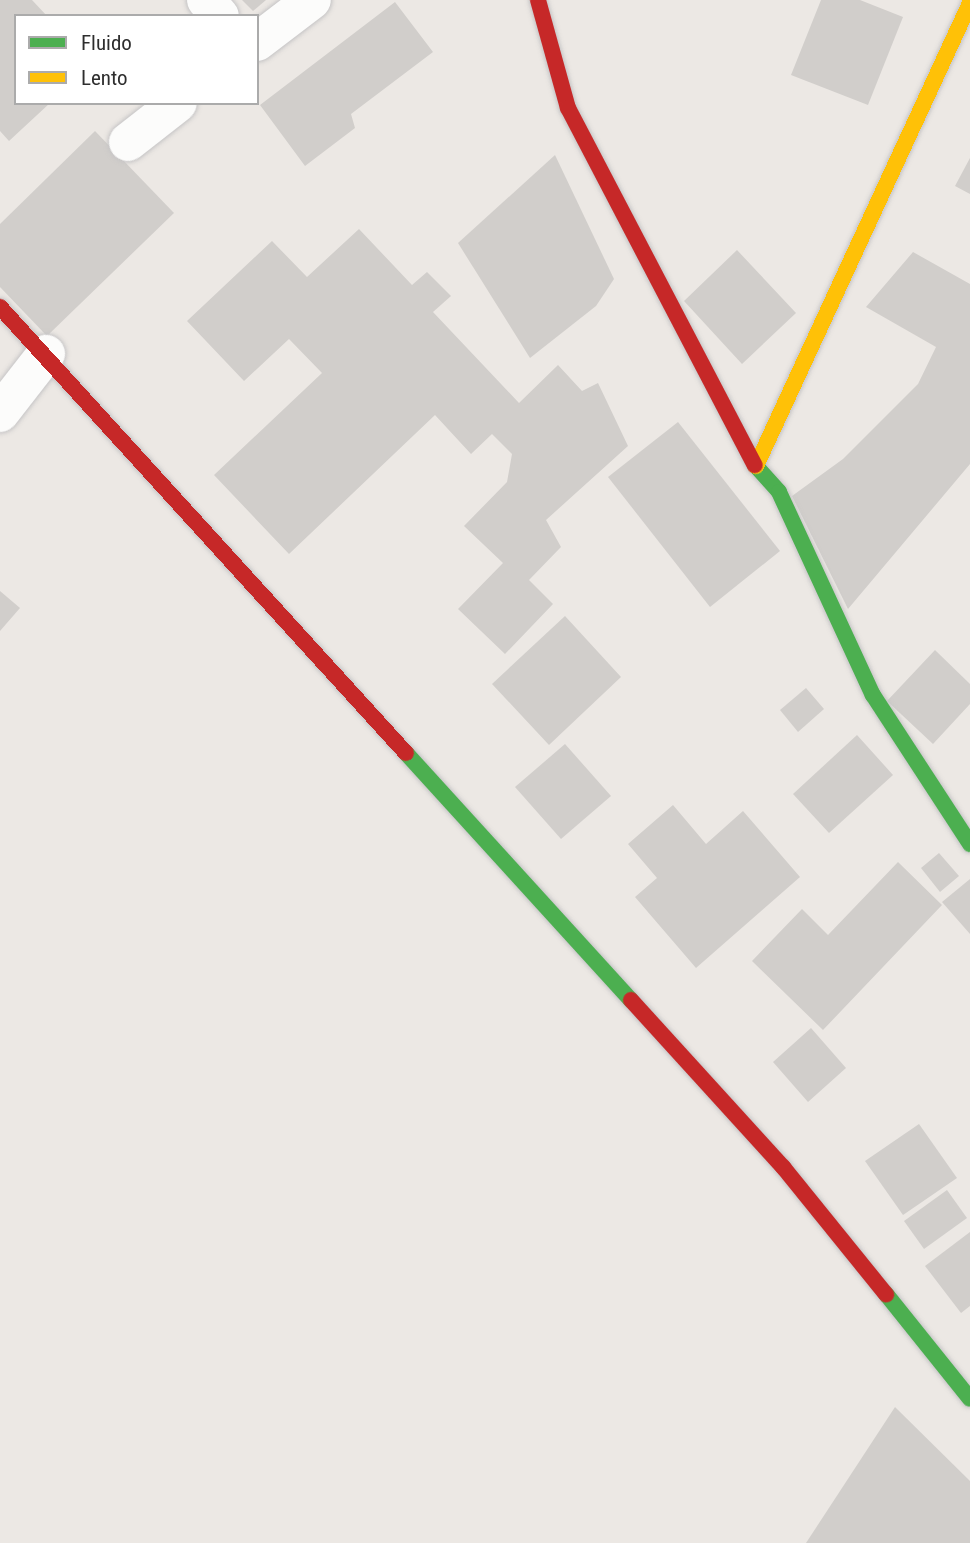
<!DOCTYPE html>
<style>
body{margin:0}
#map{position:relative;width:970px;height:1543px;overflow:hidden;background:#ece8e4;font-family:"Roboto Condensed",sans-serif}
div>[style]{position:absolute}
.building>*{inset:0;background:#d1cecb}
.roads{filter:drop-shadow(0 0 2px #c5c4c5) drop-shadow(0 0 2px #c5c4c5)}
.street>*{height:38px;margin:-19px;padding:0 19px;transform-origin:19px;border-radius:19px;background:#fcfcfb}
.fast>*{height:16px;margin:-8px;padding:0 8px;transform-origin:8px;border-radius:8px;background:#4caf50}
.slow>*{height:16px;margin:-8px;padding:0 8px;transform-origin:8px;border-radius:8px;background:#ffc107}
.jam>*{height:16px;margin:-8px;padding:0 8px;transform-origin:8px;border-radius:8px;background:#c62828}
span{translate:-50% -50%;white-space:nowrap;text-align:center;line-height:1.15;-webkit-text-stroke:5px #fff;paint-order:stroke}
.legend{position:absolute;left:14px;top:14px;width:245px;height:91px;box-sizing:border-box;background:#fff;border:2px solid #ababab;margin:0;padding:9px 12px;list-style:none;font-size:21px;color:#2e2e2e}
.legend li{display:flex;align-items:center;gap:14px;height:35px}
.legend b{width:35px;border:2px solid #ababab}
</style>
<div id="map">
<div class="building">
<div style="clip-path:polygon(0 0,32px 0,47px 16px,16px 16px,16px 103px,50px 103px,9px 141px,0 131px)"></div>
<div style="clip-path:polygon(242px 0,266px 0,253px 11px)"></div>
<div style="clip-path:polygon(821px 0,860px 0,903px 17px,868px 105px,791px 75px)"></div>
<div style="clip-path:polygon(395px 2px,433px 52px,351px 114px,355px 128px,305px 166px,260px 105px)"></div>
<div style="clip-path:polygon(95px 131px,174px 213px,47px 336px,0 287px,0 224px)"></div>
<div style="clip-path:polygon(555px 155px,614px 279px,596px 306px,530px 358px,458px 243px)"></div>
<div style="clip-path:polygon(970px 158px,970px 194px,955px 186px)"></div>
<div style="clip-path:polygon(359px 229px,412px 285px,427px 272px,451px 296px,433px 312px,519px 403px,558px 365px,582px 391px,598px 383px,628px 446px,546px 520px,561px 547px,529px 580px,553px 604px,505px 654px,458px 609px,503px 563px,464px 526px,507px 482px,512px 454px,492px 434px,471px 454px,435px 415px,289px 554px,214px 475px,322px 373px,289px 339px,244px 381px,187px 321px,272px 241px,307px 277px)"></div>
<div style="clip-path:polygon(737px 250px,796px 313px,742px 364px,684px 301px)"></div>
<div style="clip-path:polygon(913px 252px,970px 284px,970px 464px,848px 609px,792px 496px,843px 459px,918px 384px,936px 347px,866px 307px)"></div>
<div style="clip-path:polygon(678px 422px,780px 551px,710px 607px,608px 477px)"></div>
<div style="clip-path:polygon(0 591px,20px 608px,0 631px)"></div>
<div style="clip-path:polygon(565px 616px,621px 677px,549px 745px,492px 684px)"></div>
<div style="clip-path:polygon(935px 650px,970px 684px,970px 704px,933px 744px,887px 701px)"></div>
<div style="clip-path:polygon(806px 688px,824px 709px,798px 732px,780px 710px)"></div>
<div style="clip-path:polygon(857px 735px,893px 775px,829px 833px,793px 794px)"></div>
<div style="clip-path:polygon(565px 744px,611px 796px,561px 839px,515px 787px)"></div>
<div style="clip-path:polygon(673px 805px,706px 844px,743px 811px,800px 877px,696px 968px,635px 897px,657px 878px,628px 844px)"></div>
<div style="clip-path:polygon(939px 853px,959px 876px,940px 892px,921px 868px)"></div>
<div style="clip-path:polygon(898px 862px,942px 905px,823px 1030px,752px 961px,802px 909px,828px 935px)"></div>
<div style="clip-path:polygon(970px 879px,970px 934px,942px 902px)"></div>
<div style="clip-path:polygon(811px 1028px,846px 1068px,808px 1102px,773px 1062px)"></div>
<div style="clip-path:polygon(919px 1124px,957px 1178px,903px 1215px,865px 1161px)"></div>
<div style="clip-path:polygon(947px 1190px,967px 1218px,924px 1249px,904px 1221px)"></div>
<div style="clip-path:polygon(970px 1232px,970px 1306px,961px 1313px,925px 1266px)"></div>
<div style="clip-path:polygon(895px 1407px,970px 1481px,970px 1543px,806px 1543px)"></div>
</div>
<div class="roads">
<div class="street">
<div style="left:206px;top:0;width:21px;rotate:49deg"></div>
<div style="left:257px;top:42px;width:69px;rotate:-37.4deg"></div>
<div style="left:128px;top:142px;width:63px;rotate:-38deg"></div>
<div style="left:0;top:413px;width:75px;rotate:-52.1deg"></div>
</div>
<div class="fast">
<div style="left:755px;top:465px;width:36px;rotate:48deg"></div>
<div style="left:779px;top:492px;width:224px;rotate:65.2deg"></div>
<div style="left:873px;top:695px;width:178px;rotate:56.9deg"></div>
<div style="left:406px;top:753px;width:334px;rotate:47.7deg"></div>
<div style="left:886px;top:1294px;width:134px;rotate:51.3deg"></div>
</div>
<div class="slow">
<div style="left:756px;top:466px;width:510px;rotate:-65.19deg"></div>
</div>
<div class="jam">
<div style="left:538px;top:0;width:112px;rotate:74.5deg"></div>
<div style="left:568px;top:108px;width:403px;rotate:62.4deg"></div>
<div style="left:0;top:307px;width:603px;rotate:47.69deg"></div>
<div style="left:631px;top:1000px;width:226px;rotate:47.7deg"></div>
<div style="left:783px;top:1167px;width:164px;rotate:51deg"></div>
</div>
</div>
<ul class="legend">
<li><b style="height:9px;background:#4caf50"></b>Fluido</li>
<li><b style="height:9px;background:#ffc107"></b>Lento</li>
</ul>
</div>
